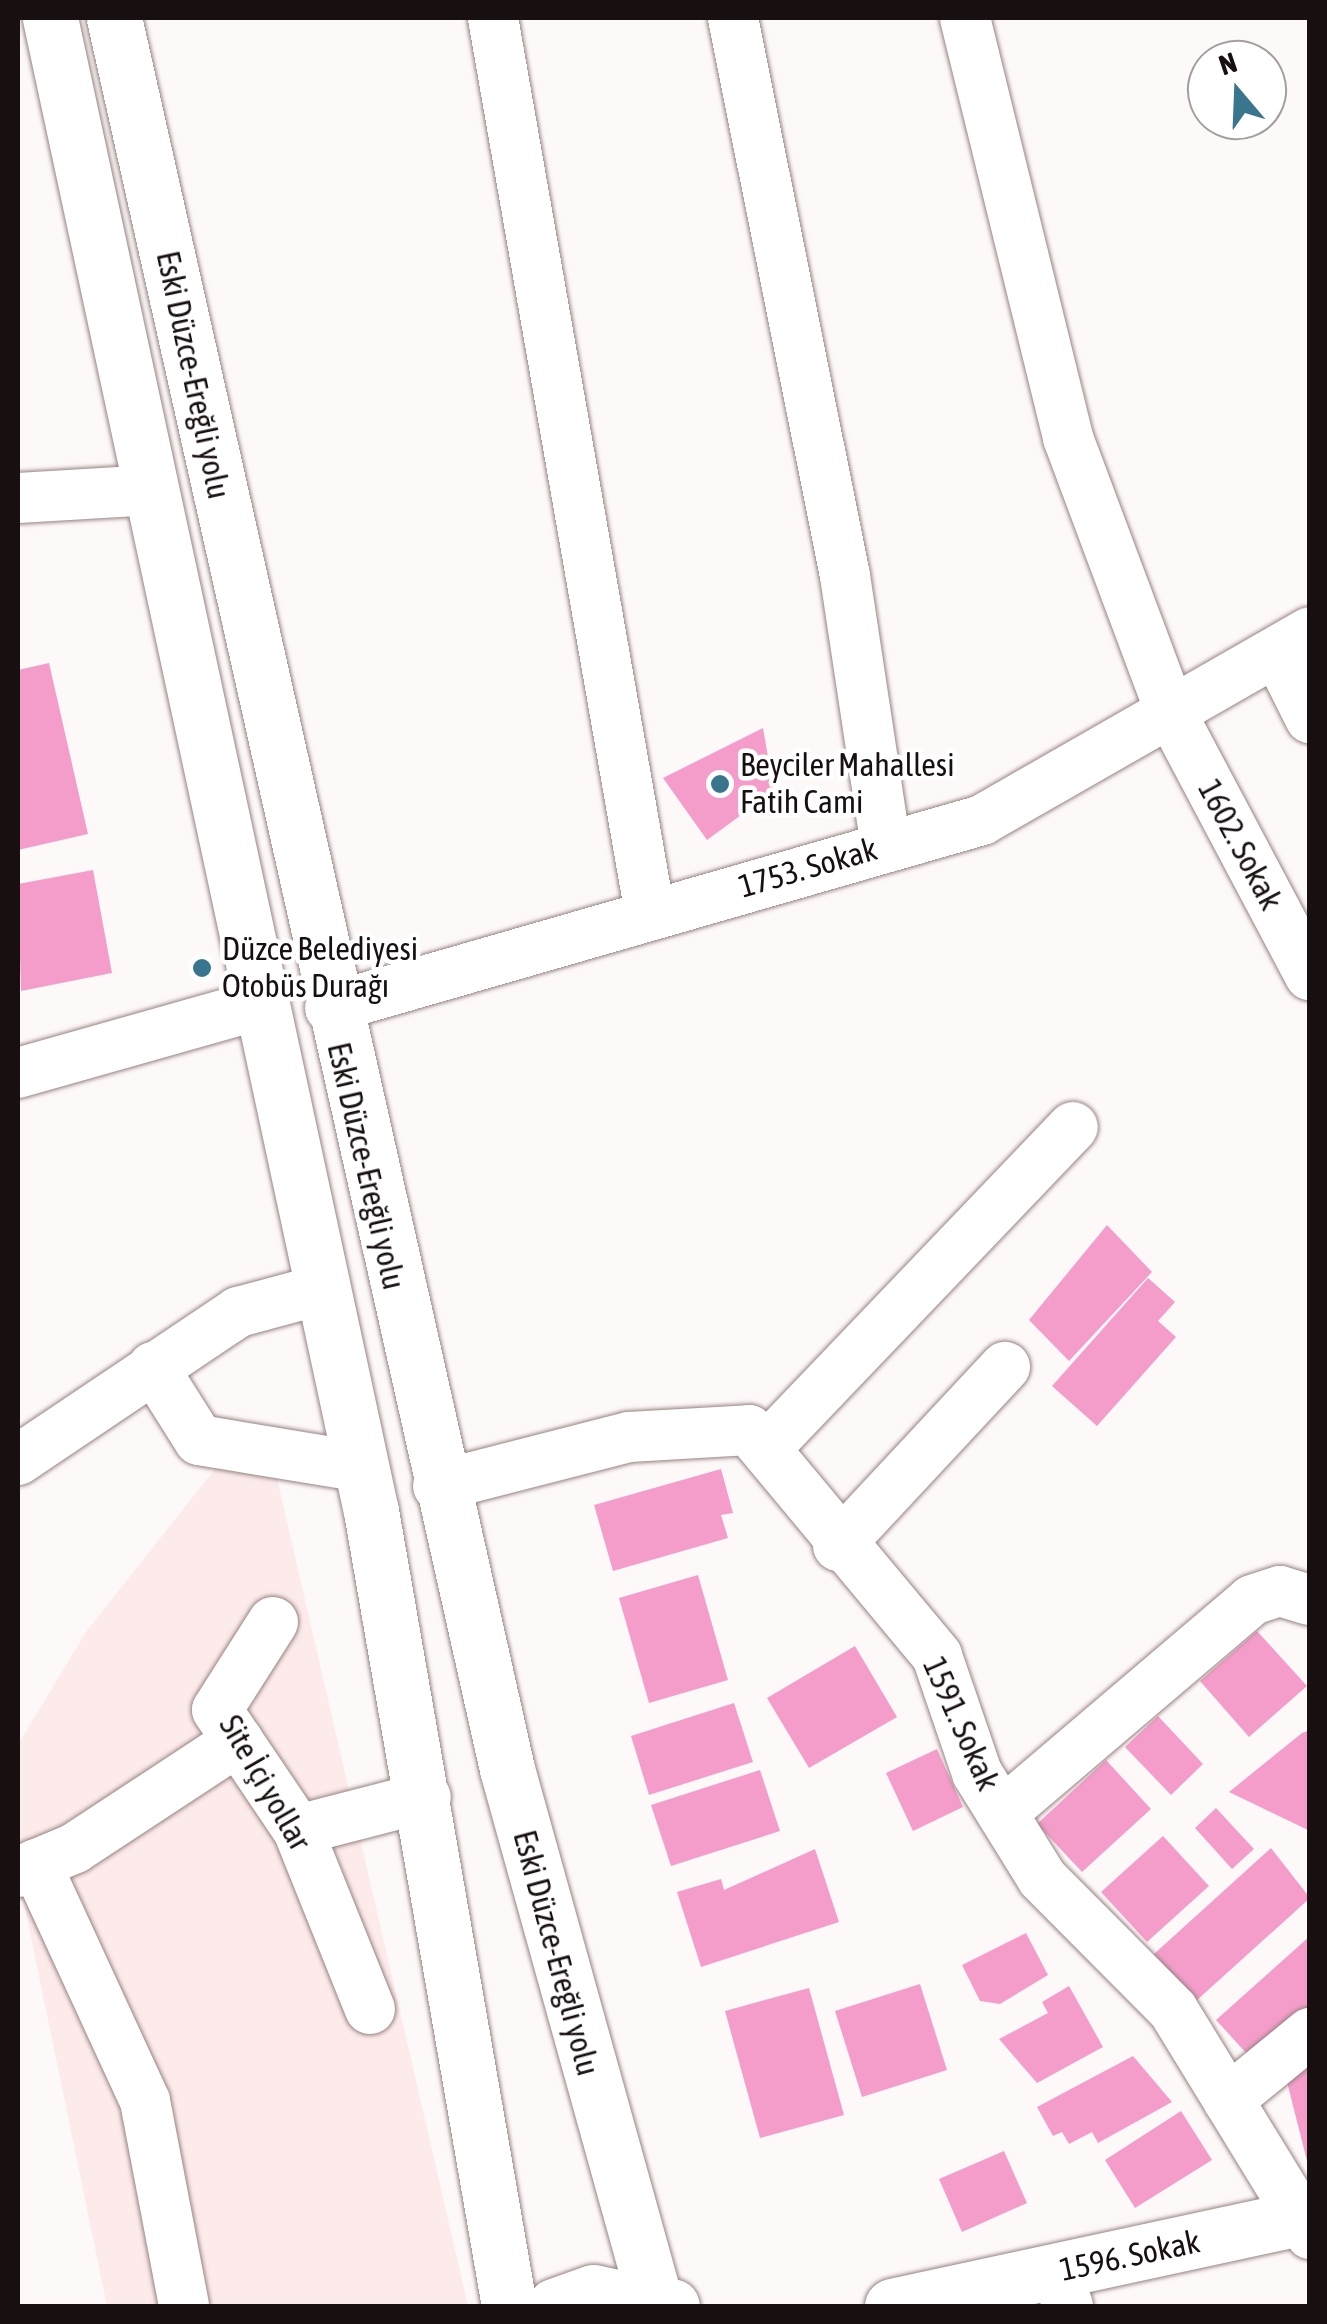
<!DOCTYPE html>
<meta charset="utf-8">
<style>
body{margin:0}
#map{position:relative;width:1327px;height:2324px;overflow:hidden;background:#fef9f9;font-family:"Asap Condensed",sans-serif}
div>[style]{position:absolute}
.built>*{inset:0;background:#fdeaea}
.building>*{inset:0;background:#f59dca}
.roads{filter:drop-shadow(0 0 2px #978382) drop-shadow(0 0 2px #978382)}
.minor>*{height:50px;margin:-25px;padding:0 25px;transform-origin:25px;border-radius:25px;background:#fff}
.major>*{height:55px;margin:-27.5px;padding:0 27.5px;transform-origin:27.5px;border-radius:27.5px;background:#fff}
.dots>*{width:28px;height:28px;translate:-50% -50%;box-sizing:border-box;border:5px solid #fff;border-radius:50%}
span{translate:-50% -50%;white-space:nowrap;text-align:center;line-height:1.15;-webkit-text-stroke:9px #fff;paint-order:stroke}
.street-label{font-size:32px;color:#181010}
.poi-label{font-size:32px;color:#181010}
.left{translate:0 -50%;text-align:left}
.frame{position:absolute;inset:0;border:20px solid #181010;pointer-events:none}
.north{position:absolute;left:1187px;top:40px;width:100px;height:100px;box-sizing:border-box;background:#fff;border:2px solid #a39f9f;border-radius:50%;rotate:341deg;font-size:28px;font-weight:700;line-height:40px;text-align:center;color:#181010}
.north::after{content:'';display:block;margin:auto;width:35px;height:45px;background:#39758c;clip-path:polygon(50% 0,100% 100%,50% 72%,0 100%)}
</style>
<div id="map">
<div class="built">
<div style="clip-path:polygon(269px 1444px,468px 2306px,107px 2306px,18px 1874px,18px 1745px,86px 1632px,230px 1450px)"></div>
</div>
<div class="building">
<div style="clip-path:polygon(49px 663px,88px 834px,18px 850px,18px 670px)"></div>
<div style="clip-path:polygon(763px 728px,774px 791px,707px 840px,663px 778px)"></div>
<div style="clip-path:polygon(93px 870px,112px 973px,21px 991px,18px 884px)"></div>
<div style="clip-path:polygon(1107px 1225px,1152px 1272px,1069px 1361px,1029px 1320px)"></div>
<div style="clip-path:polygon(1148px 1278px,1175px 1302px,1158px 1321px,1176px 1337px,1097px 1426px,1052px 1386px)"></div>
<div style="clip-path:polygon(721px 1469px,733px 1513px,721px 1515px,728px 1538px,613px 1571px,594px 1505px)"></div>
<div style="clip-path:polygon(698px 1575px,728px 1680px,649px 1703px,619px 1598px)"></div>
<div style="clip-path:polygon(1257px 1631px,1307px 1686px,1249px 1737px,1200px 1681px)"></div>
<div style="clip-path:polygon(855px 1646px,897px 1717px,809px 1768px,767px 1698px)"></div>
<div style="clip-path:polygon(734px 1703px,753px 1762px,649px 1795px,631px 1736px)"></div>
<div style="clip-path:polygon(1158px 1716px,1203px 1764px,1171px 1795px,1125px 1747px)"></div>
<div style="clip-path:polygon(1310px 1730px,1310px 1831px,1229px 1792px,1302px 1733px)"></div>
<div style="clip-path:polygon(937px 1749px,963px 1807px,913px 1831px,886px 1773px)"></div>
<div style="clip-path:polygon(1106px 1760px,1151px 1809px,1082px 1872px,1037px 1824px)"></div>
<div style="clip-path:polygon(760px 1770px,780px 1831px,671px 1866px,651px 1805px)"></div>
<div style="clip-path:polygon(1216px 1808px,1254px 1849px,1232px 1869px,1195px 1828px)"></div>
<div style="clip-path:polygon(1163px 1836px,1209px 1886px,1147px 1942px,1101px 1892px)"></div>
<div style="clip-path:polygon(1271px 1848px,1310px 1898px,1196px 2001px,1154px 1954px)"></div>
<div style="clip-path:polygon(815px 1849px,839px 1922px,701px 1967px,677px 1892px,721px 1879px,724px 1890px)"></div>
<div style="clip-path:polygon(1026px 1933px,1048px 1975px,1000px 2004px,980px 2001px,962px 1965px)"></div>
<div style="clip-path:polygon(1310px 1936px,1310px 2020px,1258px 2066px,1216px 2020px)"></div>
<div style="clip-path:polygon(920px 1984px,947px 2070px,862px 2097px,835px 2011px)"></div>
<div style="clip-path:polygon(1069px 1986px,1103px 2047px,1037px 2083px,999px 2039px,1048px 2013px,1042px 2002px)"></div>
<div style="clip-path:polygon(809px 1988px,844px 2115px,760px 2138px,725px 2011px)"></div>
<div style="clip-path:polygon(1310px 2053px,1310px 2165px,1308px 2165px,1286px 2078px)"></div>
<div style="clip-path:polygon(1133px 2056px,1172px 2102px,1098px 2143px,1092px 2132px,1069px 2144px,1062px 2132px,1053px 2136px,1037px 2107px)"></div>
<div style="clip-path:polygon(1181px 2111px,1212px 2160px,1135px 2208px,1105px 2160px)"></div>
<div style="clip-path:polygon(1004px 2151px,1027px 2203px,962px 2232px,939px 2179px)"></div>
</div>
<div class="roads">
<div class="minor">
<div style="left:493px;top:18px;width:910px;rotate:80.06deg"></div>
<div style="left:733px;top:18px;width:569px;rotate:78.65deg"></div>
<div style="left:845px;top:576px;width:273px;rotate:81.4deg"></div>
<div style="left:965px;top:18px;width:432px;rotate:76.2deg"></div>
<div style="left:1068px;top:438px;width:294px;rotate:69.5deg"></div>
<div style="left:1171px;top:713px;width:297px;rotate:62.1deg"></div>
<div style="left:18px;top:498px;width:135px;rotate:-3.4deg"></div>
<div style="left:1278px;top:654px;width:72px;rotate:63.4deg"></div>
<div style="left:330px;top:1008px;width:679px;rotate:-16.08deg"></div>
<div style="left:982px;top:820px;width:378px;rotate:-29.8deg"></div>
<div style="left:18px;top:1073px;width:254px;rotate:-15.8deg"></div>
<div style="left:153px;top:1367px;width:86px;rotate:57.8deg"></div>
<div style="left:199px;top:1440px;width:165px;rotate:9.4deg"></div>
<div style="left:766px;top:1448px;width:444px;rotate:-46.3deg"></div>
<div style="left:18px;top:1460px;width:265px;rotate:-33.9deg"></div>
<div style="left:238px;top:1312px;width:88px;rotate:-15.1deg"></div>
<div style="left:438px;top:1486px;width:197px;rotate:-14.4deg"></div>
<div style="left:629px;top:1437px;width:120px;rotate:-3.3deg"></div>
<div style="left:749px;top:1430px;width:294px;rotate:50.2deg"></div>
<div style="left:937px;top:1656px;width:124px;rotate:71.1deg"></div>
<div style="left:977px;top:1773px;width:123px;rotate:58.2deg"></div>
<div style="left:1042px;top:1878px;width:186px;rotate:45.2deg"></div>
<div style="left:1173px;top:2010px;width:263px;rotate:58.5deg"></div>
<div style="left:838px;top:1546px;width:245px;rotate:-47deg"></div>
<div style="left:273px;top:1622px;width:104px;rotate:122.5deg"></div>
<div style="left:217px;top:1710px;width:145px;rotate:56deg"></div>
<div style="left:298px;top:1830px;width:193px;rotate:68.1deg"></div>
<div style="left:1002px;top:1813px;width:328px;rotate:-40.4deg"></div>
<div style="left:1252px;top:1600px;width:29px;rotate:-18deg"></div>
<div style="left:1280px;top:1591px;width:31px;rotate:17deg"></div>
<div style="left:298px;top:1830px;width:132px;rotate:-14.5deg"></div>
<div style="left:36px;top:1864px;width:261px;rotate:65.3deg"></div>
<div style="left:145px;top:2101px;width:209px;rotate:79.2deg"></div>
<div style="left:18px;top:1872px;width:62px;rotate:-22.8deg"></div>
<div style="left:75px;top:1848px;width:195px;rotate:-33.3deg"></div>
<div style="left:1228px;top:2100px;width:106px;rotate:-39.3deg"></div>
<div style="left:1056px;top:2273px;width:35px;rotate:70deg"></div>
</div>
<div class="major">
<div style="left:50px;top:18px;width:1527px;rotate:77.87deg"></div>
<div style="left:371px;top:1511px;width:807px;rotate:80.15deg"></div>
<div style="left:114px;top:18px;width:1795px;rotate:77.35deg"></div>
<div style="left:507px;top:1769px;width:556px;rotate:74.46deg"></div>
<div style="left:656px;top:2305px;width:16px;rotate:4deg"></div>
<div style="left:554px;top:2306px;width:41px;rotate:-19.7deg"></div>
<div style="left:593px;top:2292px;width:66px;rotate:12.2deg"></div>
<div style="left:892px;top:2306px;width:428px;rotate:-12.2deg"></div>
</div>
</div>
<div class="dots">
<div style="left:720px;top:784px;background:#39758c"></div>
<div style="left:202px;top:968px;background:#39758c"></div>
</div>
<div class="street-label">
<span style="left:193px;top:375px;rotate:78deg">Eski Düzce-Ereğli yolu</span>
<span style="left:1240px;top:845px;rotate:62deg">1602. Sokak</span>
<span style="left:808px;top:868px;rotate:-16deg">1753. Sokak</span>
<span style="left:366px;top:1166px;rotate:77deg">Eski Düzce-Ereğli yolu</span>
<span style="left:961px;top:1724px;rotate:66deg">1591. Sokak</span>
<span style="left:265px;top:1783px;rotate:60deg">Site İçi yollar</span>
<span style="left:556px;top:1953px;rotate:75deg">Eski Düzce-Ereğli yolu</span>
<span style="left:1130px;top:2256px;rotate:-12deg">1596. Sokak</span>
</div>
<div class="poi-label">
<span class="left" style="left:740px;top:784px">Beyciler Mahallesi<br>Fatih Cami</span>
<span class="left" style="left:222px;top:968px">Düzce Belediyesi<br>Otobüs Durağı</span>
</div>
<div class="frame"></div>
<div class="north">N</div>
</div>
